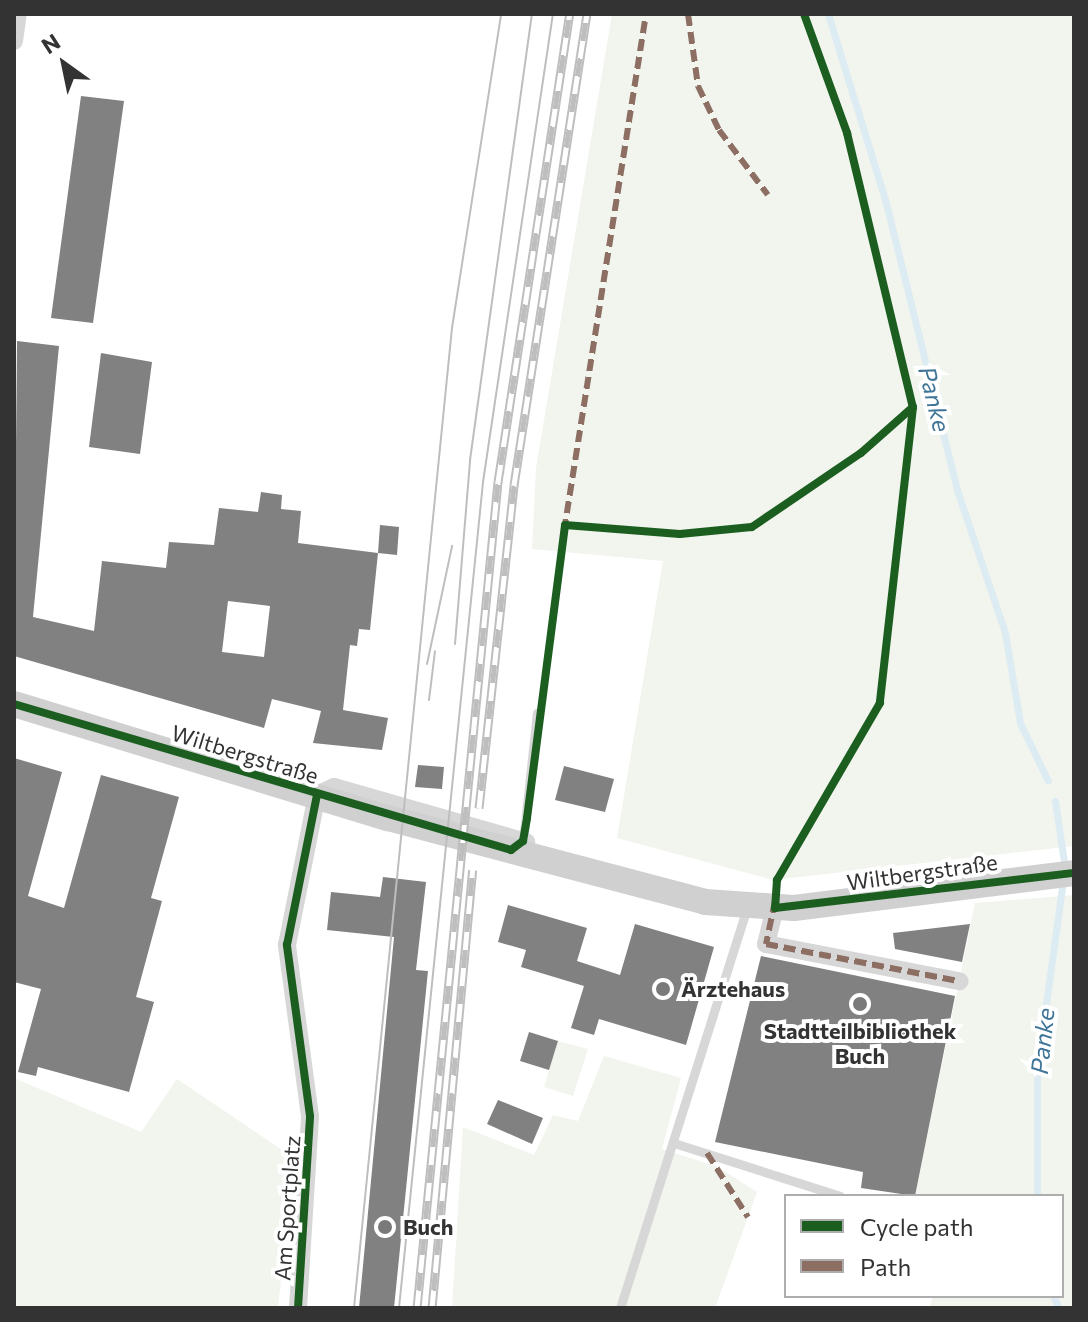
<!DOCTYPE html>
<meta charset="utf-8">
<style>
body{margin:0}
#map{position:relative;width:1088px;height:1322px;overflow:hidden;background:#fff;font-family:Commissioner,sans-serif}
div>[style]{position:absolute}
.green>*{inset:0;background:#f1f5ed}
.stream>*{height:7px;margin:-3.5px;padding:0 3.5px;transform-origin:3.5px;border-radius:3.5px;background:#ddebf3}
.building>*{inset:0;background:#818181}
.lane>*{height:9px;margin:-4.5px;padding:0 4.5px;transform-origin:4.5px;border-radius:4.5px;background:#d7d7d7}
.street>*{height:18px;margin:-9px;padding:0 9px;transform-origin:9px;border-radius:9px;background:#d7d7d7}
.secondary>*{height:26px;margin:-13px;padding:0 13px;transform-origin:13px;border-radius:13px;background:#d0d0d0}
.tram>*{height:2px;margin:-1px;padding:0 1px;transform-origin:1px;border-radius:1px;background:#bebebe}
.rail>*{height:9px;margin-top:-4.5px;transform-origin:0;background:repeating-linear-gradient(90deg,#fff 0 18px,#bebebe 0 36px);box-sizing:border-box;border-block:2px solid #bebebe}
.quiet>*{height:6px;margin-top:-3px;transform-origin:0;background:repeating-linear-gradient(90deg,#8d6e63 0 12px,transparent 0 18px)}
.cycleway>*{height:8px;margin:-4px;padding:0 4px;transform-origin:4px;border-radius:4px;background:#1b5e20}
.dots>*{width:22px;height:22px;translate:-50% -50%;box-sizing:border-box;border:4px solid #fff;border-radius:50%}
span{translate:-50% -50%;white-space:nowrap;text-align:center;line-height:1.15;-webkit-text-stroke:8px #fff;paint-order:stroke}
.street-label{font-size:22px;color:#333}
.poi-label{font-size:22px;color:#333;font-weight:700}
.left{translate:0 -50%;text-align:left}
.water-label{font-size:24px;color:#3f7597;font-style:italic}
.frame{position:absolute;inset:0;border:16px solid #333;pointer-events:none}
.legend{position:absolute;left:784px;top:1194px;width:280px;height:104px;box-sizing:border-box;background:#fff;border:2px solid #adadad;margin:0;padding:10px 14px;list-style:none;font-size:24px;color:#333}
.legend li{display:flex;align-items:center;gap:16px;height:40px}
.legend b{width:40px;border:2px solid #adadad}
.north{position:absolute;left:24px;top:24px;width:80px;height:80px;-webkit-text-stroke:6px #fff;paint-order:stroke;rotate:327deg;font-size:22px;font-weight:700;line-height:32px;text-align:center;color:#333}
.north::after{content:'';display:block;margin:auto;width:28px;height:36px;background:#333;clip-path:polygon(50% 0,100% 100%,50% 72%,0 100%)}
</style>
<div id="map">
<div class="green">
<div style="clip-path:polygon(612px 14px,1074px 14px,1074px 846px,773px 880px,617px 838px,663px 561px,532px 549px,536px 468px)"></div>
<div style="clip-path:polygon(1074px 895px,1074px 1308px,929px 1308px,933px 1296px,1062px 1296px,1062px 1196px,915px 1196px,975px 903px)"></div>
<div style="clip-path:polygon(558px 1041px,588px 1049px,573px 1096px,544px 1087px)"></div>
<div style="clip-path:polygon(604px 1056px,681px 1078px,662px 1149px,718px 1167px,757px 1192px,715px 1308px,452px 1308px,463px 1127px,534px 1155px,553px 1115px,578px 1121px)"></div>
<div style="clip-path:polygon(14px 1078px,141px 1132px,177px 1079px,294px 1158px,278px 1308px,14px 1308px)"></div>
</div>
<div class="stream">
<div style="left:828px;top:14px;width:194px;rotate:72.9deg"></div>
<div style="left:885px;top:199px;width:303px;rotate:76.1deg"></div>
<div style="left:958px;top:493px;width:148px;rotate:71.4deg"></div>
<div style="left:1005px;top:633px;width:91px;rotate:80.5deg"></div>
<div style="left:1020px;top:723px;width:64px;rotate:64.2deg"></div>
<div style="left:1055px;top:801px;width:62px;rotate:81.6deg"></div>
<div style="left:1037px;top:1196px;width:126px;rotate:-90deg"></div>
<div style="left:1037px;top:1070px;width:184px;rotate:-82.2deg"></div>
<div style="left:1053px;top:1296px;width:13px;rotate:63deg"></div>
</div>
<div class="building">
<div style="clip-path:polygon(81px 96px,124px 101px,93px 323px,51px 318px)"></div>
<div style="clip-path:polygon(evenodd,17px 341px,59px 346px,33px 617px,94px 631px,102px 561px,166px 568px,169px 542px,214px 545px,219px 508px,258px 512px,261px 492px,282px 495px,281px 509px,301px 511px,298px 543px,378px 553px,370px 630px,359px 629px,357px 646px,350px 645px,343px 710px,388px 718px,382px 750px,313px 743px,321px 711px,272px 699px,264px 728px,14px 656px,17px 341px,228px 601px,270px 606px,264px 657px,222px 652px,228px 601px)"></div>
<div style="clip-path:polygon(101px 353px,152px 362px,140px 454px,89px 447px)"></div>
<div style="clip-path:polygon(380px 525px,399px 527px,397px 555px,378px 553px)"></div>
<div style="clip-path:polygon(14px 758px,62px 772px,28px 896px,64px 908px,101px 775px,179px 797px,151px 898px,162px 901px,136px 997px,154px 1002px,129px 1092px,38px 1067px,36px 1076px,18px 1072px,41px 989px,14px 982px)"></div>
<div style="clip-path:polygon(418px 765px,444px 767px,442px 789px,415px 787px)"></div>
<div style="clip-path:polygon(564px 766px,614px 779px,605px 812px,555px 800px)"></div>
<div style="clip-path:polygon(383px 877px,426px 882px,416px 970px,428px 971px,394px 1308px,359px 1308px,394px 937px,327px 930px,331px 892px,380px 897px)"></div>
<div style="clip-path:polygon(508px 905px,587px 928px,577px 961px,620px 975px,635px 924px,714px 947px,686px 1045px,599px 1019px,594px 1035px,571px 1028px,584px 986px,521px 967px,526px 950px,498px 942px)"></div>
<div style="clip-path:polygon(970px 924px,962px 962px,895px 949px,893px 933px)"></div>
<div style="clip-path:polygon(761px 956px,955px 996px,915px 1196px,861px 1188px,863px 1172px,715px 1142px)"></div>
<div style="clip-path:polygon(529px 1032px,558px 1041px,549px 1070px,520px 1061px)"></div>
<div style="clip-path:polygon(498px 1100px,543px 1118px,532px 1144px,487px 1124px)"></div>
</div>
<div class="lane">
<div style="left:523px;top:841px;width:129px;rotate:-83.8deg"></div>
<div style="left:674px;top:1143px;width:174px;rotate:17.7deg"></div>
<div style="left:620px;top:1308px;width:420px;rotate:-72.4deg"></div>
</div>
<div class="street">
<div style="left:14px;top:41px;width:27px;rotate:-82deg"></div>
<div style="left:775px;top:908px;width:37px;rotate:104deg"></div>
<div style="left:766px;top:944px;width:197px;rotate:10.9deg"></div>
<div style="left:298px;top:1308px;width:192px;rotate:-86.4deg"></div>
<div style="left:310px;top:1116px;width:173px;rotate:-97.7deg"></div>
<div style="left:287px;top:945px;width:153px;rotate:-78.7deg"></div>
<div style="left:317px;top:795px;width:19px;rotate:-25deg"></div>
<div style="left:334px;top:787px;width:200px;rotate:16deg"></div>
</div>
<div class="secondary">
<div style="left:14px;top:704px;width:391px;rotate:17deg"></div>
<div style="left:388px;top:818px;width:328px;rotate:14.8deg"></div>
<div style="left:705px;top:902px;width:89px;rotate:3.9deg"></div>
<div style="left:794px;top:908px;width:282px;rotate:-7.1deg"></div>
</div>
<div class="tram">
<div style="left:455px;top:644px;width:185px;rotate:-85.3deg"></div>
<div style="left:470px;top:460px;width:450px;rotate:-82.1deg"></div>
<div style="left:427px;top:664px;width:121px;rotate:-78deg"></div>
<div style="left:429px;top:700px;width:49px;rotate:-83deg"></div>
<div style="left:354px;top:1308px;width:985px;rotate:-84.29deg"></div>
<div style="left:452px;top:328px;width:318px;rotate:-81.1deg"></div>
<div style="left:399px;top:1308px;width:830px;rotate:-84.19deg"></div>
<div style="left:483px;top:482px;width:473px;rotate:-81.5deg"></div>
</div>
<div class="rail">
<div style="left:479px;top:808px;width:325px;rotate:-83.8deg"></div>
<div style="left:514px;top:485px;width:477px;rotate:-81.2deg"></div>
<div style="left:417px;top:1308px;width:830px;rotate:-84.4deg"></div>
<div style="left:498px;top:482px;width:474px;rotate:-81.3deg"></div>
<div style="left:432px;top:1308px;width:440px;rotate:-84.7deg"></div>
</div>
<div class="quiet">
<div style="left:688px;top:14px;width:73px;rotate:82.1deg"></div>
<div style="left:698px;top:86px;width:49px;rotate:64.5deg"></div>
<div style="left:719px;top:130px;width:81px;rotate:53deg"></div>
<div style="left:564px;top:531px;width:523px;rotate:-80.99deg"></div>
<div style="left:775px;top:901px;width:44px;rotate:101.8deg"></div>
<div style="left:766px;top:944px;width:197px;rotate:10.9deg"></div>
<div style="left:707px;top:1153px;width:76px;rotate:57.4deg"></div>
</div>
<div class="cycleway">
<div style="left:804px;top:14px;width:127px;rotate:70.1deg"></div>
<div style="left:847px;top:133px;width:282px;rotate:76.5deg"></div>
<div style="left:913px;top:407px;width:298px;rotate:96.4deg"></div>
<div style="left:880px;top:703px;width:205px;rotate:120.2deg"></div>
<div style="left:777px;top:880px;width:28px;rotate:94deg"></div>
<div style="left:775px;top:908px;width:301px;rotate:-6.7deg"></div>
<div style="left:14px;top:704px;width:518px;rotate:16.37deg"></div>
<div style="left:511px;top:850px;width:15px;rotate:-37deg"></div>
<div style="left:523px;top:841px;width:23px;rotate:-80deg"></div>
<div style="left:527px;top:818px;width:295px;rotate:-82.6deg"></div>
<div style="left:565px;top:525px;width:115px;rotate:4.5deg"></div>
<div style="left:680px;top:534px;width:72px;rotate:-5.6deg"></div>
<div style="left:752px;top:527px;width:132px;rotate:-34.2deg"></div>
<div style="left:861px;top:453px;width:69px;rotate:-41.5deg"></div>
<div style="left:298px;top:1308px;width:192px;rotate:-86.4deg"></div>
<div style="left:310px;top:1116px;width:173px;rotate:-97.7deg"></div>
<div style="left:287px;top:945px;width:153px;rotate:-78.7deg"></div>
</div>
<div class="dots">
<div style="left:663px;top:989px;background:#7a7a7a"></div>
<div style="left:860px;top:1004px;background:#7a7a7a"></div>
<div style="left:385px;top:1227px;background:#7a7a7a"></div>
</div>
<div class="street-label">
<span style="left:245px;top:754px;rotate:17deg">Wiltbergstraße</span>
<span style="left:922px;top:872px;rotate:-8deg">Wiltbergstraße</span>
<span style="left:287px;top:1208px;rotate:-86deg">Am Sportplatz</span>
</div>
<div class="poi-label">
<span class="left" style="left:681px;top:989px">Ärztehaus</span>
<span style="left:860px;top:1043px">Stadtteilbibliothek<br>Buch</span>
<span class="left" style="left:403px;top:1227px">Buch</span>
</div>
<div class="water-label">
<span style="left:935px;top:399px;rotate:76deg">Panke</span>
<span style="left:1042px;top:1041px;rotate:-84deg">Panke</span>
</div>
<div class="frame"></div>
<ul class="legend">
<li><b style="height:10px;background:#1b5e20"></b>Cycle path</li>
<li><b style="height:10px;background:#8d6e63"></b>Path</li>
</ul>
<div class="north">N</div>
</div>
